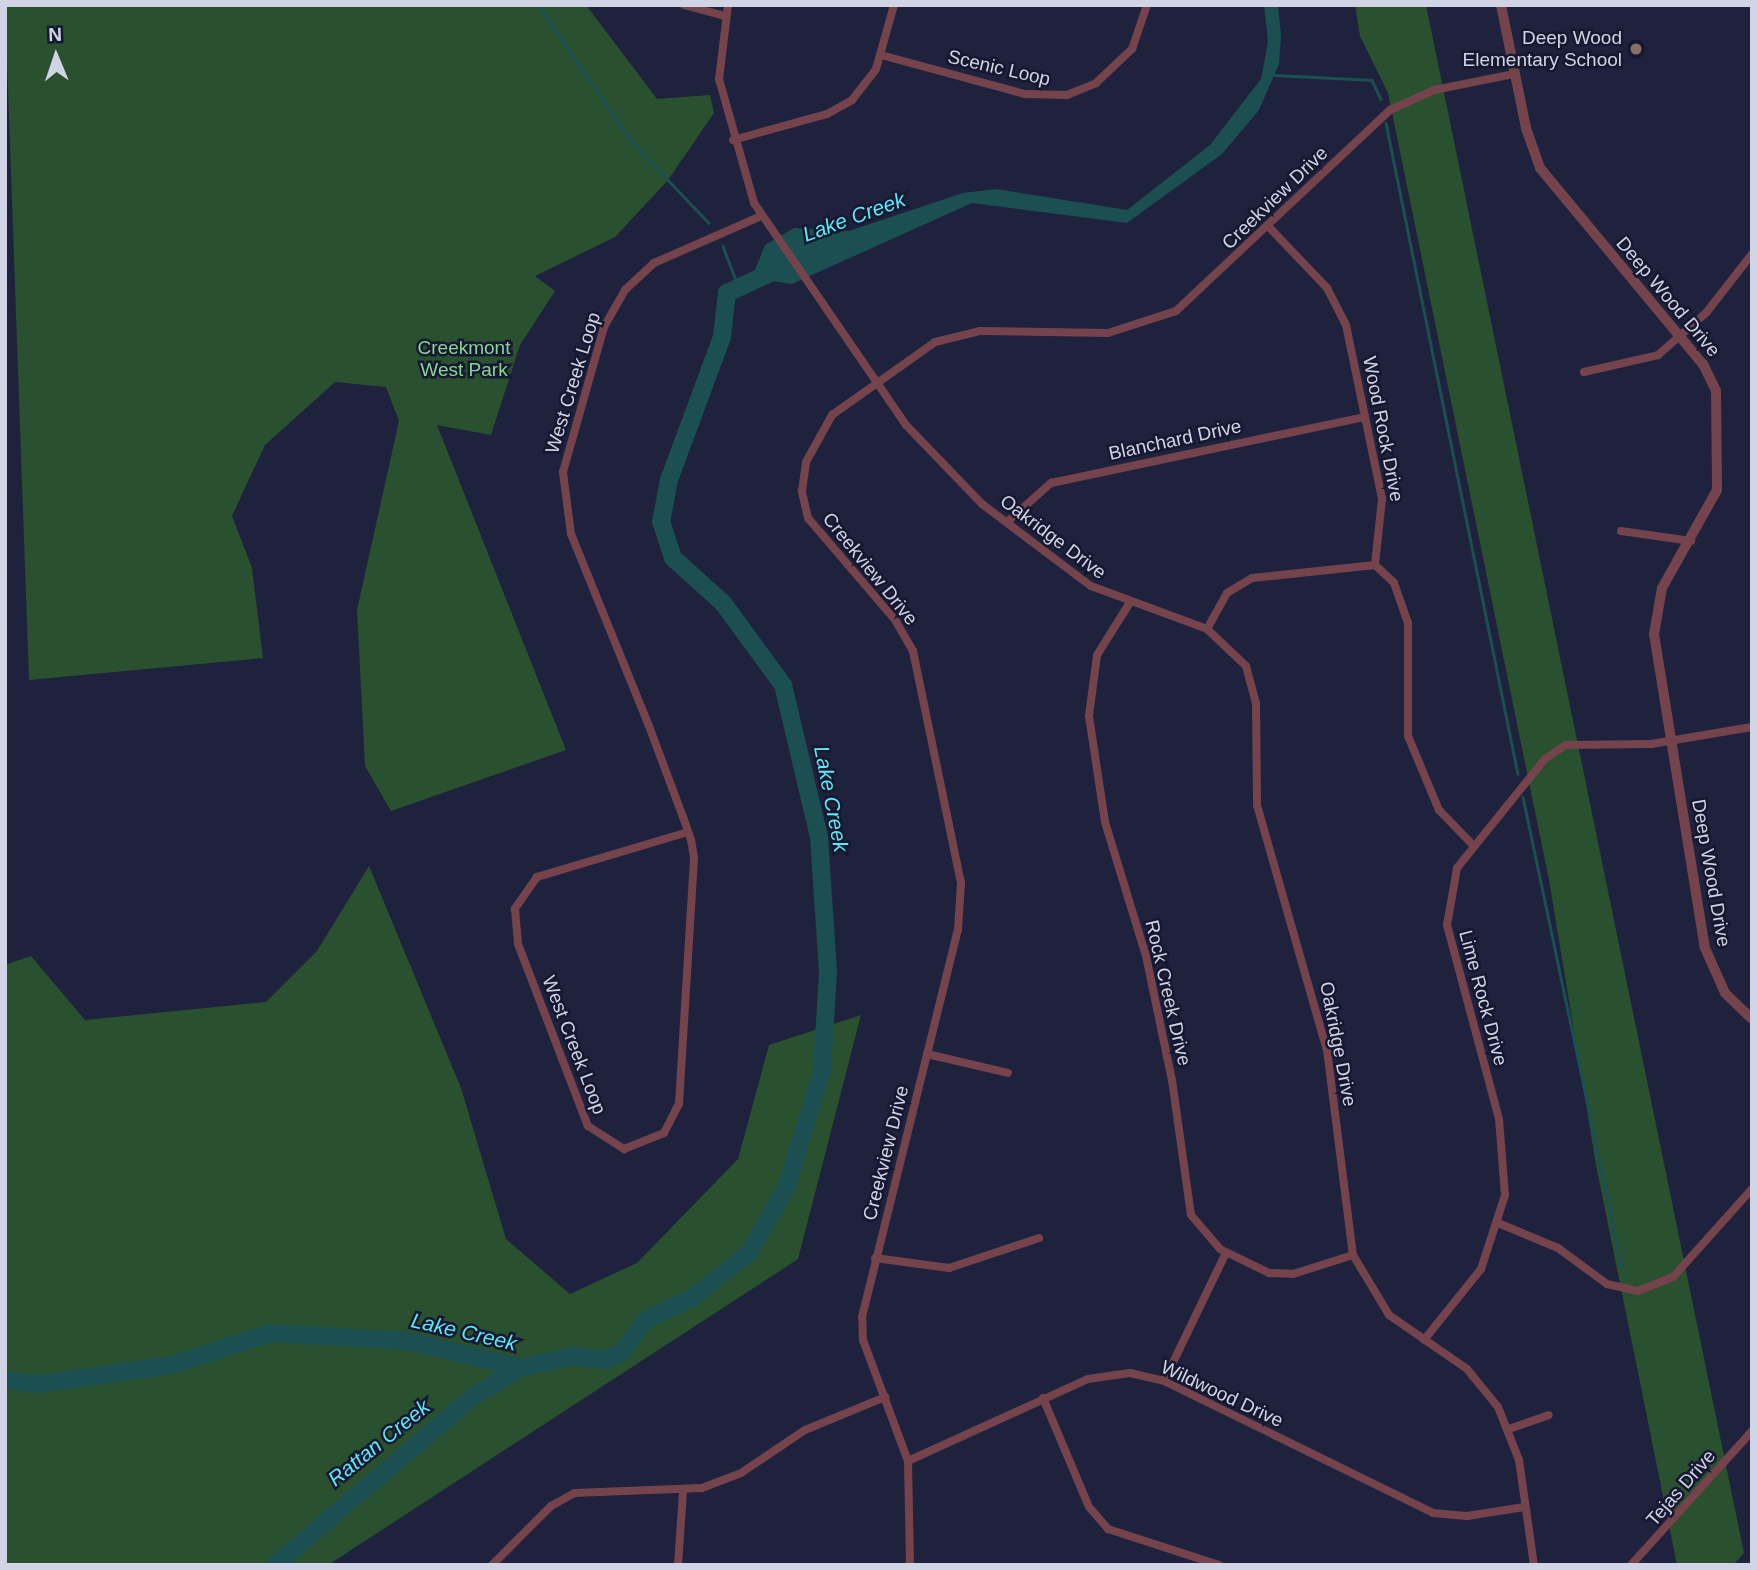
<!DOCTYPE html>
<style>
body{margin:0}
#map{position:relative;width:1757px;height:1570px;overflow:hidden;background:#1f223c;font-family:Arial,sans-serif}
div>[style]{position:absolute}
.green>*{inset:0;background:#29502f}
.water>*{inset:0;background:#1b4f52}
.stream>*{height:2.5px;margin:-1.25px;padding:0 1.25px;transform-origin:1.25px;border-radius:1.25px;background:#1b4f52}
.river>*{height:18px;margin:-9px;padding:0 9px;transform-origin:9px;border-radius:9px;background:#1b4f52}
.minor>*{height:8px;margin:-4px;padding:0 4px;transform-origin:4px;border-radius:4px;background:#74434c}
.tertiary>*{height:10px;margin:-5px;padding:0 5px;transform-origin:5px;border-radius:5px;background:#74434c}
.dots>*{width:19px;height:19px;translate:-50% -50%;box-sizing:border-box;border:4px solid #161831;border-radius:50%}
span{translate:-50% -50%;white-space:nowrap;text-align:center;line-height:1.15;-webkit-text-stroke:5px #161831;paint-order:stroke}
.poi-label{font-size:19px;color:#d0d4e5}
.right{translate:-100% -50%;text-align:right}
.street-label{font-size:19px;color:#d0d4e5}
.park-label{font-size:19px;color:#88d592}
.water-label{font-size:21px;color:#5be9f3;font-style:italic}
.frame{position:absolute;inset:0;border:7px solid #d0d4e5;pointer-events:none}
.north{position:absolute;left:21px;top:21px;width:70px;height:70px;-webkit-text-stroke:5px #161831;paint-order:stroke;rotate:358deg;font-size:19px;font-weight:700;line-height:28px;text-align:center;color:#d0d4e5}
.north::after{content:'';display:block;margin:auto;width:24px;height:32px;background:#d0d4e5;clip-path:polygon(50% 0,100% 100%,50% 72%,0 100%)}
</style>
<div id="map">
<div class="green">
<div style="clip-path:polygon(5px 5px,586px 5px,657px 99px,710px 95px,714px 113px,668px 180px,615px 237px,535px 276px,555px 291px,520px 345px,491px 435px,437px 425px,566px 750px,391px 811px,365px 766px,357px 610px,399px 421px,386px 387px,335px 382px,265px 445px,232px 516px,252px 568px,263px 658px,29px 680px)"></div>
<div style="clip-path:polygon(1355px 5px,1426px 5px,1744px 1553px,1733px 1565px,1677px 1565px,1596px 1165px,1549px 880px,1388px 93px,1360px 36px)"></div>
<div style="clip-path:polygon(369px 866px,461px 1088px,506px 1239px,570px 1294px,637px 1263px,738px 1159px,769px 1045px,861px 1015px,798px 1259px,328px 1565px,5px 1565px,5px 965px,31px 956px,85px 1020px,266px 1002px,317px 951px)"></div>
</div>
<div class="water">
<div style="clip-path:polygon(1264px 5px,1278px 5px,1281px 35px,1279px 64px,1259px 110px,1222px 154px,1127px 223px,972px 203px,792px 284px,761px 279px,755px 270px,765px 245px,794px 228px,849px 231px,963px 193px,996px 189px,1127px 210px,1210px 145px,1261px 79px,1268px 42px)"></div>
</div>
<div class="stream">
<div style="left:538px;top:5px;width:168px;rotate:55.5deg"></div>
<div style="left:633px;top:143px;width:110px;rotate:46.5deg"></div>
<div style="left:1275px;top:75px;width:97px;rotate:3deg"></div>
<div style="left:1372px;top:80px;width:21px;rotate:65deg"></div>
<div style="left:1386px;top:123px;width:664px;rotate:78.54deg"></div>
<div style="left:723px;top:246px;width:43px;rotate:69.4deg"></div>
<div style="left:1523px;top:797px;width:481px;rotate:78.1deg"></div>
</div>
<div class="river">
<div style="left:5px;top:1380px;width:34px;rotate:7deg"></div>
<div style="left:39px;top:1384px;width:134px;rotate:-8.1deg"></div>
<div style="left:172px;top:1365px;width:103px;rotate:-18.1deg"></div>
<div style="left:270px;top:1333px;width:138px;rotate:3.3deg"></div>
<div style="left:408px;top:1341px;width:116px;rotate:13.4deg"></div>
<div style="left:521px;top:1368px;width:53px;rotate:-13deg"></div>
<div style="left:573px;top:1356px;width:32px;rotate:7deg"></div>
<div style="left:605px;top:1360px;width:19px;rotate:-25deg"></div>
<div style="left:622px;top:1352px;width:39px;rotate:-54deg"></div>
<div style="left:645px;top:1320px;width:52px;rotate:-25.1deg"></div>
<div style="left:692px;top:1298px;width:73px;rotate:-38.3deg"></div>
<div style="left:749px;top:1253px;width:77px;rotate:-60.4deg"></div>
<div style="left:787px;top:1186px;width:121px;rotate:-73.2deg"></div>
<div style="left:822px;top:1070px;width:98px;rotate:-86.5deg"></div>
<div style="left:828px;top:972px;width:135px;rotate:-93.8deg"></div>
<div style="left:819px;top:837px;width:156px;rotate:-103.3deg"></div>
<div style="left:783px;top:685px;width:102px;rotate:-126.2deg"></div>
<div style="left:723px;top:603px;width:67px;rotate:-138deg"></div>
<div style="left:673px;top:558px;width:38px;rotate:-108deg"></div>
<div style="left:661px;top:522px;width:43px;rotate:-79.2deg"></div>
<div style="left:669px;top:480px;width:153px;rotate:-69.7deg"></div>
<div style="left:722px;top:337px;width:44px;rotate:-83.5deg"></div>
<div style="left:727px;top:293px;width:60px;rotate:-24.8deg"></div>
<div style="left:275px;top:1565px;width:262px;rotate:-40.4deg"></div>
<div style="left:475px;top:1395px;width:53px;rotate:-30.4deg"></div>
</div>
<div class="minor">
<div style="left:684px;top:5px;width:42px;rotate:15deg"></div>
<div style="left:728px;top:5px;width:75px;rotate:96.9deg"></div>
<div style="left:719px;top:79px;width:129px;rotate:74.2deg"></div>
<div style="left:754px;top:203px;width:269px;rotate:55.6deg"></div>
<div style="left:906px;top:425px;width:110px;rotate:46.1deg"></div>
<div style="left:982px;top:504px;width:136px;rotate:37deg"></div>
<div style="left:1091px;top:586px;width:124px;rotate:20.3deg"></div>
<div style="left:1207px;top:629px;width:54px;rotate:43.5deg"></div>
<div style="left:1246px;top:666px;width:38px;rotate:75deg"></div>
<div style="left:1256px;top:703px;width:102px;rotate:89.4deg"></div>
<div style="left:1257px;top:805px;width:255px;rotate:74.1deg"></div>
<div style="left:1327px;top:1050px;width:207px;rotate:82.8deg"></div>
<div style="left:1353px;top:1255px;width:70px;rotate:59deg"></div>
<div style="left:1389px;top:1315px;width:95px;rotate:34.7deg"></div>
<div style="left:1467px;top:1369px;width:49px;rotate:50.8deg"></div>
<div style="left:1498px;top:1407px;width:57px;rotate:68.4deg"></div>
<div style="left:1519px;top:1460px;width:106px;rotate:81.9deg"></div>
<div style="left:881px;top:55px;width:149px;rotate:15.2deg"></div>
<div style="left:1025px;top:94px;width:42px;rotate:1.4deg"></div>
<div style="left:1067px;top:95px;width:31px;rotate:-22deg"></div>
<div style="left:1096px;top:83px;width:50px;rotate:-43.4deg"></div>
<div style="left:1132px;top:49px;width:46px;rotate:-71.2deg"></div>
<div style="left:733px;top:140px;width:98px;rotate:-15.5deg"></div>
<div style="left:827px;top:114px;width:29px;rotate:-29deg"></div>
<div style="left:852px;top:100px;width:39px;rotate:-52deg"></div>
<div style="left:876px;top:69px;width:66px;rotate:-74.3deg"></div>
<div style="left:1268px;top:226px;width:86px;rotate:46.4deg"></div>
<div style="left:1327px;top:288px;width:42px;rotate:62.8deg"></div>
<div style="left:1346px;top:325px;width:178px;rotate:78.3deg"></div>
<div style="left:1382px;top:499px;width:66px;rotate:96.1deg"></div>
<div style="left:1584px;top:372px;width:76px;rotate:-12.9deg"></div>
<div style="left:1658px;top:355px;width:64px;rotate:-41.2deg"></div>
<div style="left:1706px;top:313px;width:75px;rotate:-52.1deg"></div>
<div style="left:1007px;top:522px;width:59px;rotate:-41.6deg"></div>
<div style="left:1051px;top:483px;width:321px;rotate:-11.9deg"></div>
<div style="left:1621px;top:531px;width:71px;rotate:8.1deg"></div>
<div style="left:1375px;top:565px;width:26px;rotate:43deg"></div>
<div style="left:1394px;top:583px;width:42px;rotate:70.7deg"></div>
<div style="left:1408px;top:623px;width:113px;rotate:90deg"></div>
<div style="left:1408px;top:736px;width:80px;rotate:67.3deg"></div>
<div style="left:1439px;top:810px;width:47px;rotate:45.9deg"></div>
<div style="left:1129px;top:604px;width:60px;rotate:122.1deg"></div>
<div style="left:1097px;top:655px;width:62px;rotate:97.5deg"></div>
<div style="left:1089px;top:716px;width:107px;rotate:81.4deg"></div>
<div style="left:1105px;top:822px;width:140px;rotate:73deg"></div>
<div style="left:1146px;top:956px;width:127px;rotate:78.2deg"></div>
<div style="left:1172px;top:1080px;width:136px;rotate:82deg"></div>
<div style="left:1191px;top:1215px;width:45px;rotate:49.5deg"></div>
<div style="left:1220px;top:1249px;width:55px;rotate:26.1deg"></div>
<div style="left:1269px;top:1273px;width:24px;rotate:2deg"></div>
<div style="left:1293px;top:1274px;width:63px;rotate:-17.6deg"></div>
<div style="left:1207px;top:629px;width:41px;rotate:-60.9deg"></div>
<div style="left:1227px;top:593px;width:29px;rotate:-31deg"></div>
<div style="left:1252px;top:578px;width:124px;rotate:-6deg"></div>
<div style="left:688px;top:832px;width:158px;rotate:163.4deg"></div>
<div style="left:537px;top:877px;width:39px;rotate:125deg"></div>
<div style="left:515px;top:909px;width:35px;rotate:85deg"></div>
<div style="left:518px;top:944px;width:195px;rotate:69deg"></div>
<div style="left:588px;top:1126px;width:43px;rotate:32.6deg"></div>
<div style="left:624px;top:1149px;width:43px;rotate:-21.8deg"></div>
<div style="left:664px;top:1133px;width:33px;rotate:-63deg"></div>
<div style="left:679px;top:1104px;width:247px;rotate:-86.5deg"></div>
<div style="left:694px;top:857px;width:17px;rotate:-100deg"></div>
<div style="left:691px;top:840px;width:24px;rotate:-109deg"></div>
<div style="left:683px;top:817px;width:97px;rotate:-110.5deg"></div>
<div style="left:649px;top:726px;width:207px;rotate:-112.1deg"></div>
<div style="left:571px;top:534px;width:63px;rotate:-97.4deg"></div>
<div style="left:563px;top:472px;width:151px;rotate:-74.2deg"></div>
<div style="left:604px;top:327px;width:43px;rotate:-60.4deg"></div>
<div style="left:625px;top:290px;width:40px;rotate:-43deg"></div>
<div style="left:654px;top:263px;width:117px;rotate:-23.7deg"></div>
<div style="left:927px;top:1054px;width:83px;rotate:13.2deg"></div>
<div style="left:1498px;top:1223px;width:65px;rotate:22.6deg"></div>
<div style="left:1558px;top:1248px;width:61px;rotate:36.3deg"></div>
<div style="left:1607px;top:1284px;width:32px;rotate:13deg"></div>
<div style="left:1638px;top:1291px;width:38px;rotate:-22deg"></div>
<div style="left:1673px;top:1277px;width:118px;rotate:-48.1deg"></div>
<div style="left:875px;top:1258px;width:75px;rotate:7.7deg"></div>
<div style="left:949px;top:1268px;width:95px;rotate:-18.4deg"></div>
<div style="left:1424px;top:1340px;width:91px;rotate:-51.2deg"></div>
<div style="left:1481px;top:1269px;width:78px;rotate:-72deg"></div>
<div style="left:1505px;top:1195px;width:76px;rotate:-94.5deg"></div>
<div style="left:1499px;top:1119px;width:201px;rotate:-105deg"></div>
<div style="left:1447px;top:925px;width:58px;rotate:-80deg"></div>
<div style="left:1457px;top:868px;width:140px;rotate:-51.1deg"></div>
<div style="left:1545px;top:759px;width:25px;rotate:-34deg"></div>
<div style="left:1566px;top:745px;width:85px;rotate:-0.7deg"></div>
<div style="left:1651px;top:744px;width:102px;rotate:-9.6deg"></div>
<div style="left:1164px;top:1381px;width:142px;rotate:-64.2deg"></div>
<div style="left:1043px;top:1398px;width:118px;rotate:67.1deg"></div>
<div style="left:1089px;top:1507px;width:29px;rotate:49deg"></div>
<div style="left:1108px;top:1529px;width:117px;rotate:18deg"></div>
<div style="left:1509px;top:1429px;width:42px;rotate:-19.3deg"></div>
<div style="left:908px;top:1461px;width:198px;rotate:-24.5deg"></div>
<div style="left:1088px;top:1379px;width:42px;rotate:-8.1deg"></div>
<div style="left:1130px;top:1373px;width:35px;rotate:13deg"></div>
<div style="left:1164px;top:1381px;width:300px;rotate:26.1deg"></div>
<div style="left:1433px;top:1513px;width:34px;rotate:5deg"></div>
<div style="left:1467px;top:1516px;width:58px;rotate:-9deg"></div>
<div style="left:492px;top:1565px;width:83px;rotate:-45deg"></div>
<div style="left:551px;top:1506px;width:26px;rotate:-29deg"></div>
<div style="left:574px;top:1493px;width:128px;rotate:-2.2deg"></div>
<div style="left:702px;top:1488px;width:42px;rotate:-21deg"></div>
<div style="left:741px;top:1473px;width:77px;rotate:-33.9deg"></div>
<div style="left:805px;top:1430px;width:87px;rotate:-22.4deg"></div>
<div style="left:678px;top:1565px;width:74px;rotate:-86.1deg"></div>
<div style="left:910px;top:1565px;width:104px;rotate:-91.1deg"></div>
<div style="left:908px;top:1461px;width:129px;rotate:-110.4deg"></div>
<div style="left:863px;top:1340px;width:23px;rotate:-92deg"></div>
<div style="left:862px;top:1317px;width:399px;rotate:-76.1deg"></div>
<div style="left:958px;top:930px;width:47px;rotate:-86.3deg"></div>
<div style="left:961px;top:883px;width:237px;rotate:-101.7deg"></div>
<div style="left:913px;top:651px;width:34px;rotate:-120deg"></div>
<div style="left:896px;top:621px;width:135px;rotate:-130.5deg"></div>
<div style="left:808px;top:518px;width:28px;rotate:-103deg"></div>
<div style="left:802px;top:491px;width:29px;rotate:-82deg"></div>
<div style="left:806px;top:462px;width:54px;rotate:-61deg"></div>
<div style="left:832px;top:415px;width:126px;rotate:-35.3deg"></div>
<div style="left:935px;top:342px;width:46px;rotate:-13.7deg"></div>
<div style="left:980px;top:331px;width:128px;rotate:0.9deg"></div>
<div style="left:1108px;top:333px;width:71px;rotate:-17.9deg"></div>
<div style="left:1176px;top:311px;width:294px;rotate:-43.2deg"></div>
<div style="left:1390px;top:110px;width:48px;rotate:-24.4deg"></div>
<div style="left:1434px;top:90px;width:82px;rotate:-11.3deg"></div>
<div style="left:1631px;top:1565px;width:181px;rotate:-47.9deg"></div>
</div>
<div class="tertiary">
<div style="left:1501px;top:5px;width:126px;rotate:78.5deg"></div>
<div style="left:1526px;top:128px;width:42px;rotate:70.7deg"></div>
<div style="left:1540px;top:168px;width:255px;rotate:50.3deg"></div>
<div style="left:1703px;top:364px;width:30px;rotate:64deg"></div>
<div style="left:1716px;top:391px;width:99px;rotate:89.4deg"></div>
<div style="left:1717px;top:490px;width:112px;rotate:119.3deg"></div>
<div style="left:1662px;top:588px;width:47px;rotate:99.9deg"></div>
<div style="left:1654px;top:634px;width:318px;rotate:80.8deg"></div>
<div style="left:1705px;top:948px;width:49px;rotate:66deg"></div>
<div style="left:1725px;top:993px;width:37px;rotate:44deg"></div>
</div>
<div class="dots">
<div style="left:1636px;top:49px;background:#8d6e63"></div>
</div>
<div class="poi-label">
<span class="right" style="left:1622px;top:49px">Deep Wood<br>Elementary School</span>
</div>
<div class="street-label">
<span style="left:999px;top:68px;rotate:13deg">Scenic Loop</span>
<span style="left:1275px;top:198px;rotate:-44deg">Creekview Drive</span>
<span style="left:1668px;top:297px;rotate:50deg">Deep Wood Drive</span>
<span style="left:573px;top:383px;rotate:-73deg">West Creek Loop</span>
<span style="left:1383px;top:429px;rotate:79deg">Wood Rock Drive</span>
<span style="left:1175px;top:440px;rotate:-12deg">Blanchard Drive</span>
<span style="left:1053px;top:537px;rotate:37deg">Oakridge Drive</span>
<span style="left:870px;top:569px;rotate:51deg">Creekview Drive</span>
<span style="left:1711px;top:873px;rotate:80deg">Deep Wood Drive</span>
<span style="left:1168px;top:993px;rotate:77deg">Rock Creek Drive</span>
<span style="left:1483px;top:998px;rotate:75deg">Lime Rock Drive</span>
<span style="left:1338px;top:1044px;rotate:79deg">Oakridge Drive</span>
<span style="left:574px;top:1045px;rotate:69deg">West Creek Loop</span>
<span style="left:886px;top:1153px;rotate:-76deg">Creekview Drive</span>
<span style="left:1222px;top:1394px;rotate:25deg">Wildwood Drive</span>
<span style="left:1681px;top:1488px;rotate:-49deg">Tejas Drive</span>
</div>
<div class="park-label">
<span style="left:464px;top:359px">Creekmont<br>West Park</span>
</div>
<div class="water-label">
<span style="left:854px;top:217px;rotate:-20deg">Lake Creek</span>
<span style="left:831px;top:799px;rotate:79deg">Lake Creek</span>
<span style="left:464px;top:1332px;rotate:13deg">Lake Creek</span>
<span style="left:379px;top:1443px;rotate:-39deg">Rattan Creek</span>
</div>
<div class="frame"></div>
<div class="north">N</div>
</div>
